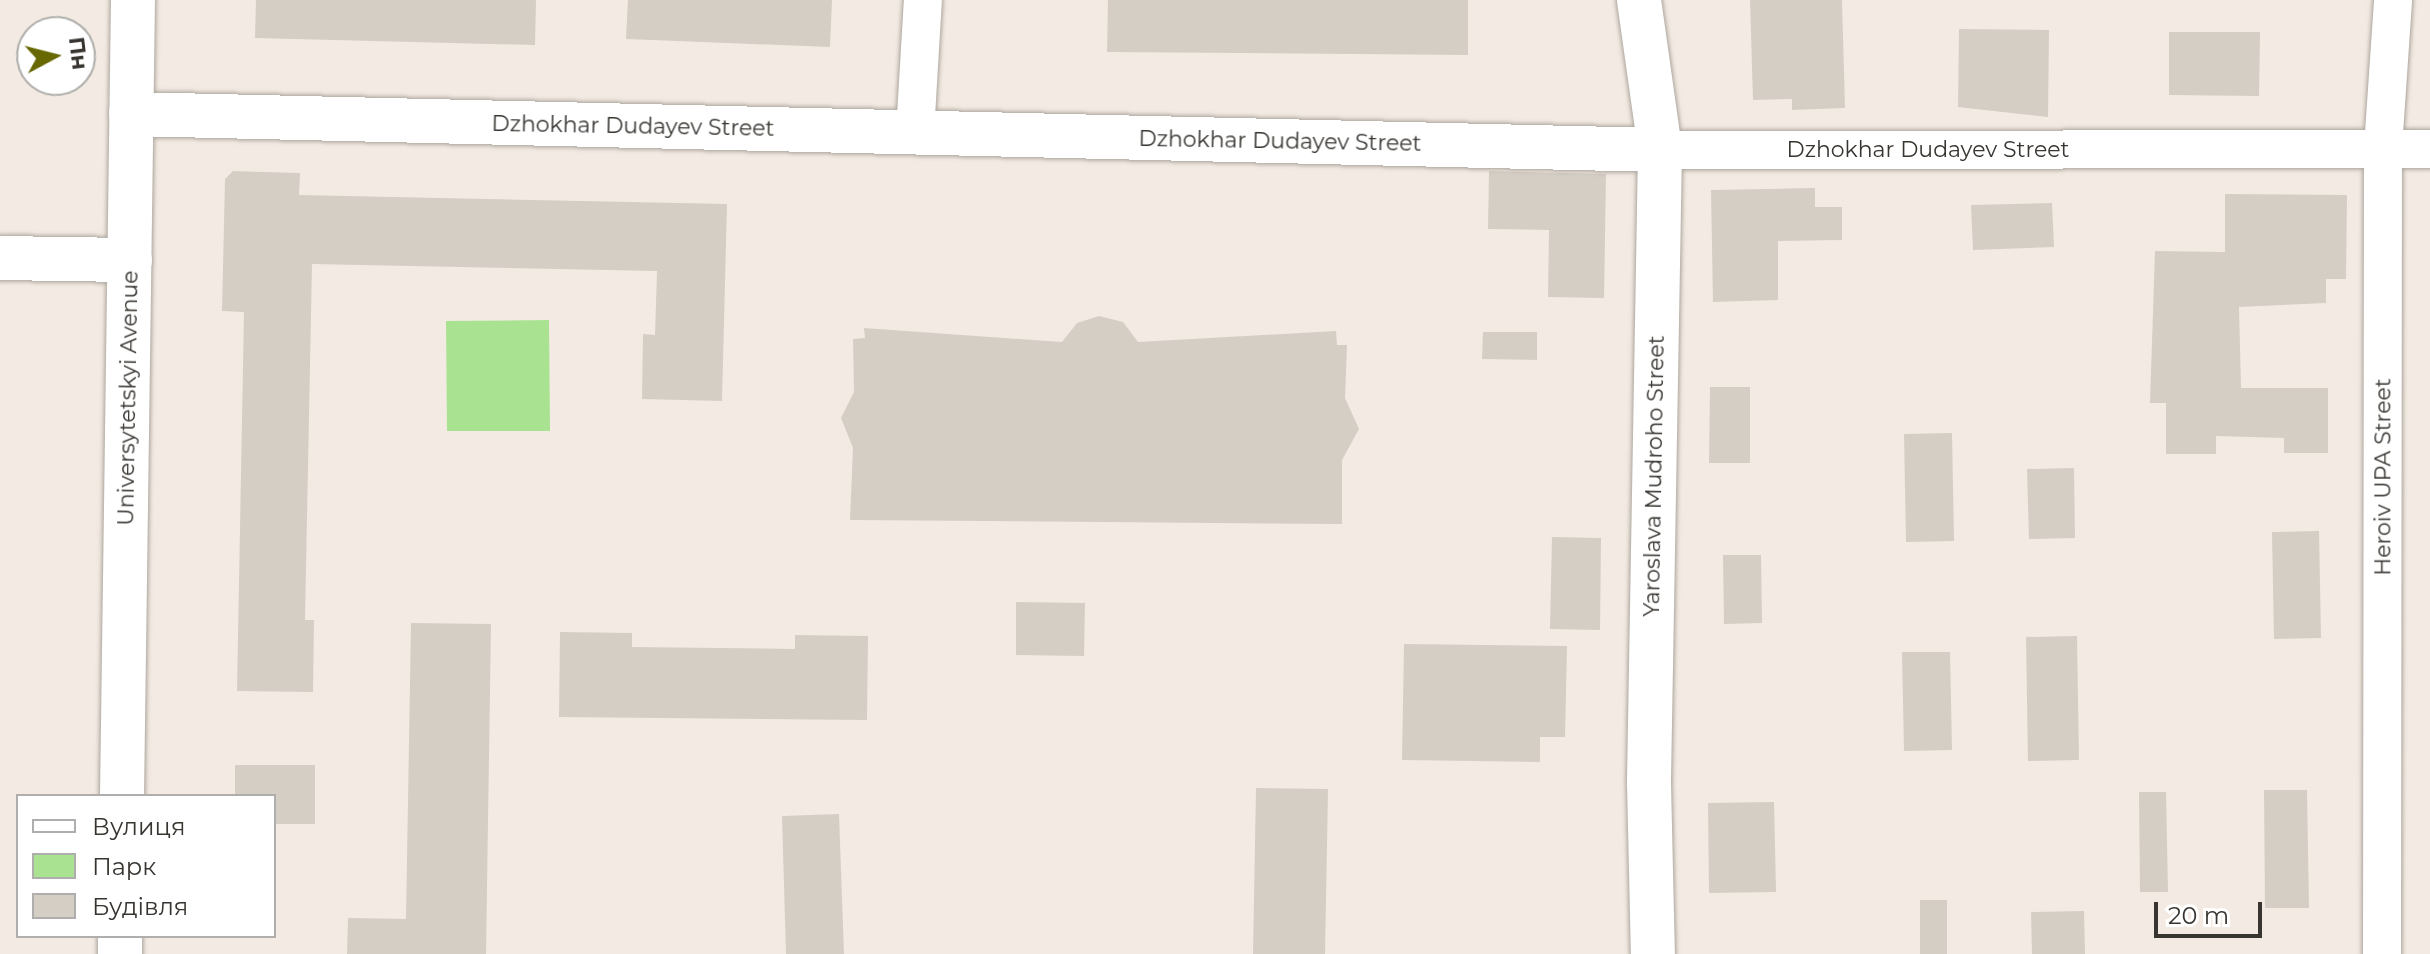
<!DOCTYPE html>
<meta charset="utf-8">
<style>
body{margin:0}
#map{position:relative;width:2430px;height:954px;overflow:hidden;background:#f3ebe3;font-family:Montserrat,sans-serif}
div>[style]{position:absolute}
.green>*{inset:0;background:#a9e392}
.building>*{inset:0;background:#d5cec5}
.roads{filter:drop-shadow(0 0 2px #ada69e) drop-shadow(0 0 2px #ada69e)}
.minor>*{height:38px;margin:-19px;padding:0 19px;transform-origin:19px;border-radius:19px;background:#fff}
.tertiary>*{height:44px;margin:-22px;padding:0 22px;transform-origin:22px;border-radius:22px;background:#fff}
.primary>*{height:44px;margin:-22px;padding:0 22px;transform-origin:22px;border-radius:22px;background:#fff}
span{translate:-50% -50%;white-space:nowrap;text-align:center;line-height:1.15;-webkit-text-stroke:8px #fff;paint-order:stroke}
.street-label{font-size:22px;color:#383531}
.legend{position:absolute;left:16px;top:794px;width:260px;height:144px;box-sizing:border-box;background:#fff;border:2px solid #afaead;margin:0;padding:10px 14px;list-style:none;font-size:24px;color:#383531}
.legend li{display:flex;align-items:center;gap:16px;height:40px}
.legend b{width:40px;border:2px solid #afaead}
.north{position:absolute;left:16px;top:16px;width:80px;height:80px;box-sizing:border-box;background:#fff;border:2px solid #afaead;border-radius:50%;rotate:83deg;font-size:22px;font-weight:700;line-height:32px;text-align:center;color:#383531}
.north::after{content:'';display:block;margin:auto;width:28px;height:36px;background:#686803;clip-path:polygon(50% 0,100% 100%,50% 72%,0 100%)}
.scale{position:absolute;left:2154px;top:902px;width:108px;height:36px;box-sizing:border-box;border:4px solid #383531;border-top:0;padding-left:10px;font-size:24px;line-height:28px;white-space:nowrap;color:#383531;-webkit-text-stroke:6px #fff;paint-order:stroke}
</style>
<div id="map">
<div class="green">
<div style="clip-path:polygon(549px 320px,550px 431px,447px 431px,446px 321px)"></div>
</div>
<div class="building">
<div style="clip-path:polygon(256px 0,536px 0,535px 45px,255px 38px)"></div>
<div style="clip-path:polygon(628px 0,832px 0,830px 47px,626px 39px)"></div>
<div style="clip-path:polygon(1108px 0,1468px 0,1468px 55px,1107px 52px)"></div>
<div style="clip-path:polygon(1750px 0,1842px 0,1845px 108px,1792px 110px,1792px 99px,1753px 100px)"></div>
<div style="clip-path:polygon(1959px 29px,2049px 30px,2048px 117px,1958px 107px)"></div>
<div style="clip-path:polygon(2169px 32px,2260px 32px,2259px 96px,2169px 95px)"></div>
<div style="clip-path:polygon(233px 171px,300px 173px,299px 195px,727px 204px,722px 401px,642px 399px,643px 334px,655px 335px,657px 271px,312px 264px,305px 620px,314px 620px,313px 692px,237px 691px,244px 312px,222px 311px,225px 179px)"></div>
<div style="clip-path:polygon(1489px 171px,1606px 174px,1604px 298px,1548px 297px,1549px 230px,1488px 229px)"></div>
<div style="clip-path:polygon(1815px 188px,1815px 207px,1842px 207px,1842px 240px,1778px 241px,1778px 300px,1713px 302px,1711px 190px)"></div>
<div style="clip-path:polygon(2225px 194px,2347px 195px,2346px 279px,2326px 279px,2326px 303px,2239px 307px,2241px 388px,2328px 388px,2328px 453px,2284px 453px,2284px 438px,2216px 436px,2216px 454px,2166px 454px,2166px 403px,2150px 403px,2155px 251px,2225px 252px)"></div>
<div style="clip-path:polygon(2052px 203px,2054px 247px,1973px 250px,1971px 205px)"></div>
<div style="clip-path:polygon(1099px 316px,1123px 322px,1138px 342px,1336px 331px,1337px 345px,1347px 345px,1345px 398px,1359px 429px,1342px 460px,1342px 524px,850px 520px,853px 448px,841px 418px,854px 392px,853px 339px,865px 338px,864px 328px,1062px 342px,1077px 323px)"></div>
<div style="clip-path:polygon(1483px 332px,1537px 332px,1537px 360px,1482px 359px)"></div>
<div style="clip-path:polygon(1710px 387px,1750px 387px,1750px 463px,1709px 463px)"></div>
<div style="clip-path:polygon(1952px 433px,1954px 541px,1906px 542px,1904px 434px)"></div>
<div style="clip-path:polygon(2074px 468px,2075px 538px,2029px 539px,2027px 469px)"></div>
<div style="clip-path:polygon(2319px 531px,2321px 638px,2274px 639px,2272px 532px)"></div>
<div style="clip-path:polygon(1552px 537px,1601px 538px,1600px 630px,1550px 629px)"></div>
<div style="clip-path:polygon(1723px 555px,1761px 555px,1762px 623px,1724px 624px)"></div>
<div style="clip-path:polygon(1016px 602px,1085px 603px,1084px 656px,1016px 655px)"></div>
<div style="clip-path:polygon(411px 623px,491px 624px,486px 954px,347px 954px,348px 918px,406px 919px)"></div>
<div style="clip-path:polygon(560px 632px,632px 633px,632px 647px,795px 649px,795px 635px,868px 636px,867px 720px,559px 717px)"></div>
<div style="clip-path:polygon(2077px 636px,2079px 760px,2028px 761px,2026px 637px)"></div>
<div style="clip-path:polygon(1404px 644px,1567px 646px,1565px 737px,1540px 737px,1540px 762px,1402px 760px)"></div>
<div style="clip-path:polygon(1902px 652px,1950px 652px,1952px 750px,1904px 751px)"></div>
<div style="clip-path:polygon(235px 765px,315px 765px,315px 824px,274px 824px,274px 796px,235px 796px)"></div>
<div style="clip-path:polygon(1256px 788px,1328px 789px,1325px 954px,1253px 954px)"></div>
<div style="clip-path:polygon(2264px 790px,2307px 790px,2309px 908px,2265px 908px)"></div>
<div style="clip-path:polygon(2139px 792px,2166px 792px,2168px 892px,2140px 892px)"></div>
<div style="clip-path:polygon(1774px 802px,1776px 892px,1709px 893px,1708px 803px)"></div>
<div style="clip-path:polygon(839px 814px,844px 954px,786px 954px,782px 816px)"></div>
<div style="clip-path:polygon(1920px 900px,1947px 900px,1947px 954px,1920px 954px)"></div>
<div style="clip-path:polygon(2084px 911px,2085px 954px,2032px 954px,2031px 912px)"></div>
</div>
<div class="roads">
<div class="minor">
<div style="left:915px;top:133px;width:133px;rotate:-86.6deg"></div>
<div style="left:1660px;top:150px;width:770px;rotate:-0.07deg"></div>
<div style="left:2382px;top:954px;width:806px;rotate:-89.93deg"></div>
<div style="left:2383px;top:148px;width:148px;rotate:-86.1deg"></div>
</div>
<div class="tertiary">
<div style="left:1639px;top:0;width:151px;rotate:82deg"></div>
<div style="left:1660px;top:150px;width:633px;rotate:91deg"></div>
<div style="left:1649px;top:783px;width:171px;rotate:88.7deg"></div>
<div style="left:131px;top:114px;width:1529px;rotate:1.35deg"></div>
<div style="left:0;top:258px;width:130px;rotate:0.9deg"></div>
</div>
<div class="primary">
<div style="left:122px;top:796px;width:796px;rotate:-89.21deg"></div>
<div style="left:120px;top:954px;width:18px;rotate:-90deg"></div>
</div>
</div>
<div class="street-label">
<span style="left:633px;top:126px;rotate:1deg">Dzhokhar Dudayev Street</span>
<span style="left:1280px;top:141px;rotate:1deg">Dzhokhar Dudayev Street</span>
<span style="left:1928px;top:150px">Dzhokhar Dudayev Street</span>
<span style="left:128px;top:398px;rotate:-89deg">Universytetskyi Avenue</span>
<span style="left:1654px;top:476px;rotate:-89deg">Yaroslava Mudroho Street</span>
<span style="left:2383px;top:477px;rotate:-90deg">Heroiv UPA Street</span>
</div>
<ul class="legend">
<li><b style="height:10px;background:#fff"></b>Вулиця</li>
<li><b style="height:22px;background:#a9e392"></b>Парк</li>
<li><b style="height:22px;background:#d5cec5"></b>Будівля</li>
</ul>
<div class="north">Пн</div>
<div class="scale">20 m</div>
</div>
